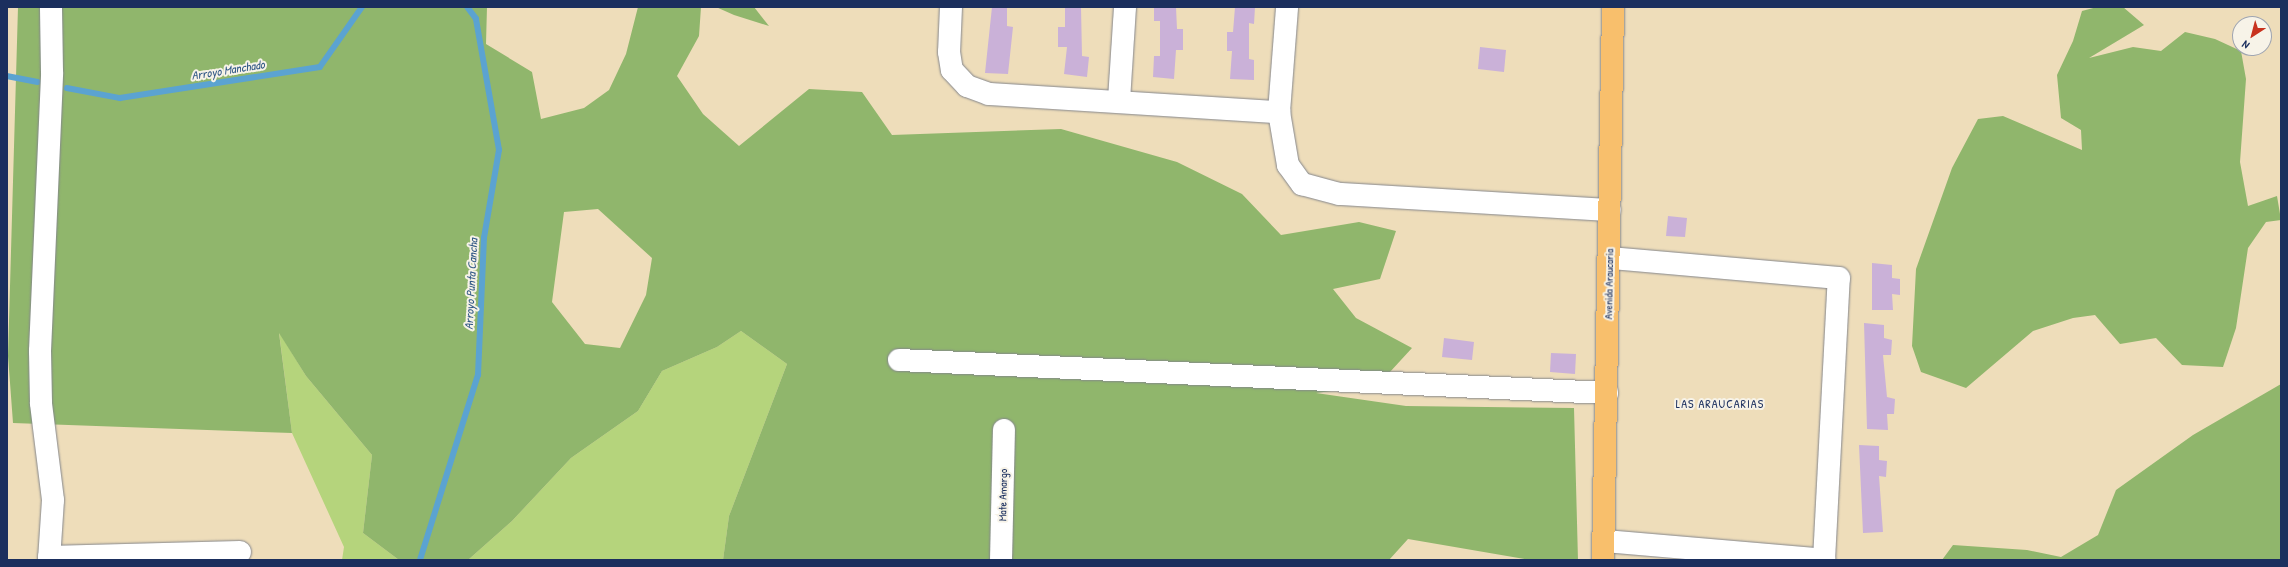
<!DOCTYPE html>
<style>
body{margin:0}
#map{position:relative;width:2288px;height:567px;overflow:hidden;background:#eeddba;font-family:"Patrick Hand",sans-serif}
div>[style]{position:absolute}
.green>*{inset:0;background:#b5d47c}
.forest>*{inset:0;background:#90b66c}
.stream>*{height:5.5px;margin:-2.75px;padding:0 2.75px;transform-origin:2.75px;border-radius:2.75px;background:#5ba3d1}
.building>*{inset:0;background:#cab1d8}
.roads{filter:drop-shadow(0 0 1px #84868c) drop-shadow(0 0 1px #84868c)}
.minor>*{height:22px;margin:-11px;padding:0 11px;transform-origin:11px;border-radius:11px;background:#fff}
.major>*{height:22px;margin:-11px;padding:0 11px;transform-origin:11px;border-radius:11px;background:#f8bf6c}
span{translate:-50% -50%;white-space:nowrap;text-align:center;line-height:1.15;-webkit-text-stroke:4px #f7f3e8;paint-order:stroke}
.street-label{font-size:11px;color:#1b2f5e}
.water-label{font-size:12px;color:#315886;font-style:italic}
.neighbourhood-label{font-size:12px;color:#1b2f5e;letter-spacing:1px}
.frame{position:absolute;inset:0;border:8px solid #1b2f5e;pointer-events:none}
.north{position:absolute;left:2232px;top:16px;width:40px;height:40px;box-sizing:border-box;background:#f7f3e8;border:1px solid #9fa5b1;border-radius:50%;rotate:216deg;font-size:11px;font-weight:700;line-height:16px;text-align:center;color:#1b2f5e}
.north::after{content:'';display:block;margin:auto;width:14px;height:18px;background:#c8321e;clip-path:polygon(50% 0,100% 100%,50% 72%,0 100%)}
</style>
<div id="map">
<div class="green">
<div style="clip-path:polygon(741px 331px,787px 364px,729px 516px,723px 560px,468px 560px,512px 521px,571px 458px,638px 411px,662px 371px,717px 347px)"></div>
<div style="clip-path:polygon(279px 332px,306px 376px,372px 455px,363px 533px,399px 560px,342px 560px,344px 547px,292px 433px)"></div>
</div>
<div class="forest">
<div style="clip-path:polygon(evenodd,18px 7px,487px 7px,486px 44px,532px 72px,541px 119px,584px 108px,609px 90px,626px 54px,638px 7px,701px 7px,699px 36px,677px 76px,703px 114px,739px 146px,809px 89px,862px 92px,892px 135px,1061px 129px,1177px 162px,1242px 194px,1281px 235px,1359px 222px,1396px 231px,1380px 279px,1333px 289px,1356px 318px,1412px 348px,1378px 385px,1316px 393px,1406px 406px,1574px 408px,1578px 560px,1530px 560px,1408px 539px,1389px 560px,723px 560px,729px 516px,787px 364px,741px 331px,717px 347px,662px 371px,638px 411px,571px 458px,512px 521px,468px 560px,399px 560px,363px 533px,372px 455px,306px 376px,279px 333px,292px 433px,13px 423px,8px 356px,18px 7px,598px 209px,652px 258px,646px 295px,620px 348px,585px 344px,552px 302px,564px 212px,598px 209px)"></div>
<div style="clip-path:polygon(716px 7px,754px 7px,769px 26px,734px 15px)"></div>
<div style="clip-path:polygon(2097px 7px,2123px 7px,2144px 25px,2089px 58px,2133px 47px,2161px 51px,2185px 32px,2215px 39px,2241px 51px,2246px 79px,2240px 162px,2248px 206px,2277px 196px,2281px 220px,2266px 222px,2248px 248px,2236px 328px,2223px 367px,2182px 365px,2156px 338px,2120px 344px,2095px 315px,2073px 318px,2033px 331px,1966px 388px,1921px 372px,1912px 346px,1916px 269px,1952px 168px,1978px 119px,2003px 116px,2082px 150px,2081px 130px,2061px 118px,2057px 75px,2073px 41px,2082px 11px)"></div>
<div style="clip-path:polygon(2281px 384px,2281px 560px,1942px 560px,1953px 545px,2027px 550px,2061px 557px,2098px 535px,2116px 490px,2193px 435px)"></div>
</div>
<div class="stream">
<div style="left:7px;top:76px;width:31px;rotate:11deg"></div>
<div style="left:67px;top:88px;width:54px;rotate:10.7deg"></div>
<div style="left:120px;top:98px;width:202px;rotate:-8.8deg"></div>
<div style="left:320px;top:67px;width:73px;rotate:-55deg"></div>
<div style="left:420px;top:560px;width:194px;rotate:-72.6deg"></div>
<div style="left:478px;top:375px;width:137px;rotate:-87.5deg"></div>
<div style="left:484px;top:238px;width:89px;rotate:-80.3deg"></div>
<div style="left:499px;top:150px;width:133px;rotate:-100deg"></div>
<div style="left:476px;top:19px;width:15px;rotate:-127deg"></div>
</div>
<div class="building">
<div style="clip-path:polygon(992px 7px,1007px 7px,1007px 26px,1013px 27px,1008px 74px,985px 73px)"></div>
<div style="clip-path:polygon(1065px 7px,1081px 7px,1082px 56px,1089px 57px,1087px 77px,1064px 74px,1067px 47px,1058px 47px,1058px 27px,1065px 27px)"></div>
<div style="clip-path:polygon(1154px 7px,1176px 7px,1177px 29px,1183px 29px,1183px 50px,1176px 50px,1174px 79px,1153px 77px,1154px 56px,1160px 56px,1160px 21px,1154px 21px)"></div>
<div style="clip-path:polygon(1235px 7px,1255px 7px,1254px 24px,1249px 23px,1249px 59px,1254px 60px,1254px 80px,1230px 79px,1232px 51px,1227px 51px,1227px 32px,1233px 32px)"></div>
<div style="clip-path:polygon(1480px 47px,1506px 50px,1504px 72px,1478px 69px)"></div>
<div style="clip-path:polygon(1668px 216px,1687px 218px,1685px 237px,1666px 236px)"></div>
<div style="clip-path:polygon(1872px 263px,1892px 265px,1892px 278px,1900px 279px,1900px 295px,1892px 294px,1893px 310px,1872px 310px)"></div>
<div style="clip-path:polygon(1864px 323px,1884px 325px,1884px 338px,1892px 340px,1891px 355px,1883px 355px,1887px 397px,1895px 399px,1894px 414px,1887px 414px,1888px 430px,1867px 429px)"></div>
<div style="clip-path:polygon(1444px 338px,1474px 342px,1472px 360px,1442px 357px)"></div>
<div style="clip-path:polygon(1551px 353px,1576px 354px,1575px 374px,1550px 372px)"></div>
<div style="clip-path:polygon(1859px 445px,1879px 446px,1879px 460px,1887px 461px,1886px 477px,1879px 476px,1883px 532px,1863px 533px)"></div>
</div>
<div class="roads">
<div class="minor">
<div style="left:951px;top:7px;width:45px;rotate:92.5deg"></div>
<div style="left:949px;top:52px;width:18px;rotate:81deg"></div>
<div style="left:952px;top:70px;width:22px;rotate:47deg"></div>
<div style="left:967px;top:86px;width:23px;rotate:20deg"></div>
<div style="left:989px;top:94px;width:291px;rotate:3.6deg"></div>
<div style="left:1279px;top:112px;width:54px;rotate:80.4deg"></div>
<div style="left:1288px;top:165px;width:24px;rotate:54deg"></div>
<div style="left:1302px;top:184px;width:39px;rotate:15deg"></div>
<div style="left:1340px;top:194px;width:270px;rotate:3.4deg"></div>
<div style="left:1119px;top:100px;width:93px;rotate:-86.3deg"></div>
<div style="left:1279px;top:112px;width:105px;rotate:-85.6deg"></div>
<div style="left:899px;top:360px;width:709px;rotate:2.67deg"></div>
<div style="left:1604px;top:541px;width:221px;rotate:4.9deg"></div>
<div style="left:1824px;top:560px;width:282px;rotate:-87deg"></div>
<div style="left:1839px;top:278px;width:231px;rotate:-175deg"></div>
<div style="left:49px;top:557px;width:191px;rotate:-1.5deg"></div>
<div style="left:49px;top:560px;width:60px;rotate:-86.2deg"></div>
<div style="left:53px;top:500px;width:98px;rotate:-97.1deg"></div>
<div style="left:41px;top:403px;width:52px;rotate:-91.1deg"></div>
<div style="left:40px;top:351px;width:279px;rotate:-87.5deg"></div>
<div style="left:52px;top:72px;width:65px;rotate:-90.9deg"></div>
<div style="left:1001px;top:560px;width:130px;rotate:-88.7deg"></div>
</div>
<div class="major">
<div style="left:1603px;top:560px;width:553px;rotate:-88.96deg"></div>
</div>
</div>
<div class="street-label">
<span style="left:1609px;top:284px;rotate:-89deg">Avenida Araucaria</span>
<span style="left:1003px;top:495px;rotate:-89deg">Mate Amargo</span>
</div>
<div class="water-label">
<span style="left:228px;top:70px;rotate:-9deg">Arroyo Manchado</span>
<span style="left:471px;top:284px;rotate:-87deg">Arroyo Punta Cancha</span>
</div>
<div class="neighbourhood-label">
<span style="left:1720px;top:404px">LAS ARAUCARIAS</span>
</div>
<div class="frame"></div>
<div class="north">N</div>
</div>
